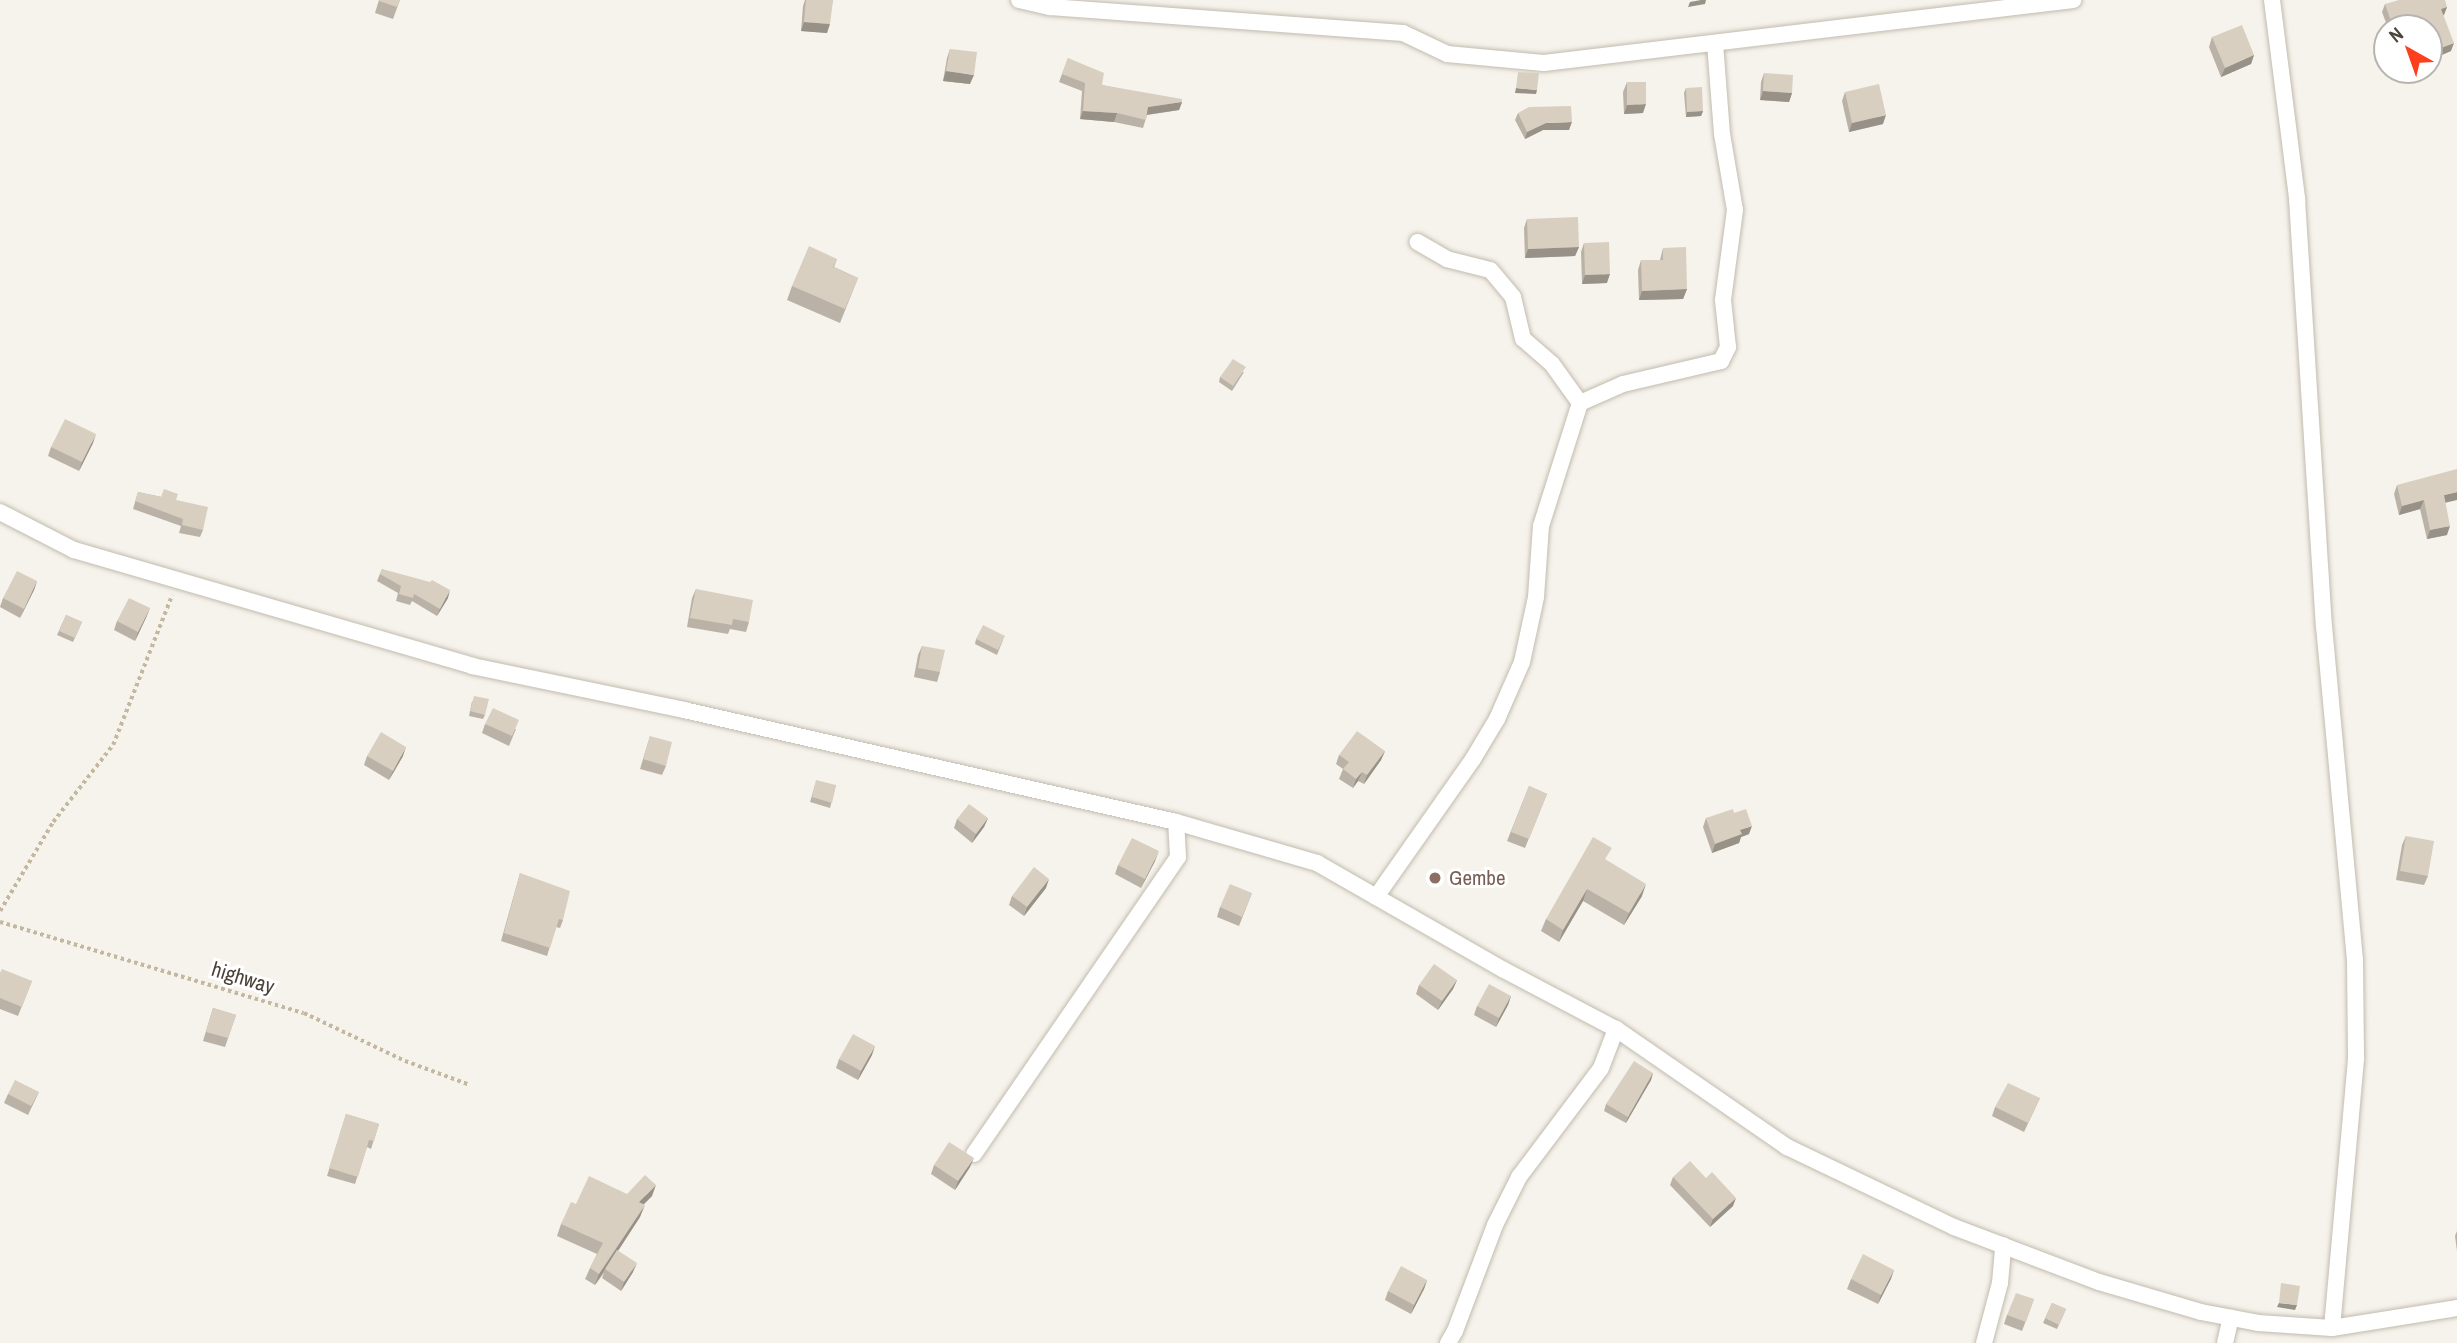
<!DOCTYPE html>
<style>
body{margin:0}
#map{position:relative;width:2457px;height:1343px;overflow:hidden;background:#f6f3ec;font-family:"Archivo Narrow",sans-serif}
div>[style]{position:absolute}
.path>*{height:3.5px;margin-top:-1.75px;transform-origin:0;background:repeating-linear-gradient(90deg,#c4b79f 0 3.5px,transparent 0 7px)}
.roads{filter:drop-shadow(0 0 2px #c2bbae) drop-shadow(0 0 2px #c2bbae)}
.street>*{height:16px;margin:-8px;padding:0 8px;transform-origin:8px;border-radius:8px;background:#fff}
.wall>*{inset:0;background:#bab2a6}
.shaded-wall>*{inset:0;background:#979187}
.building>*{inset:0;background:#d8cfc1}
.dots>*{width:19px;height:19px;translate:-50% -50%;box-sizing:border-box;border:4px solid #fff;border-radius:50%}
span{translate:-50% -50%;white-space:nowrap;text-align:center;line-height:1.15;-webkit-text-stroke:6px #fff;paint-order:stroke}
.education-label{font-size:21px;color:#785e54}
.left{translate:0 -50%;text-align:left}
.street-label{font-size:21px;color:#4b4439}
.north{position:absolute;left:2373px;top:14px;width:70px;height:70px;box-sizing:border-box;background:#fff;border:2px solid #b7b4b0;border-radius:50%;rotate:320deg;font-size:19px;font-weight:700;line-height:28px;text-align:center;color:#4b4439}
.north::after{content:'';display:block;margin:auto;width:24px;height:32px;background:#fc3f1d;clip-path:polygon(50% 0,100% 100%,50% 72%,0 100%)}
</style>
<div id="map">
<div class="path">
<div style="left:0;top:911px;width:104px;rotate:-59.2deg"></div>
<div style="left:53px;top:822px;width:98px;rotate:-52.1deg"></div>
<div style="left:113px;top:745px;width:161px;rotate:-68.5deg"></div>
<div style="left:0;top:922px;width:317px;rotate:16.7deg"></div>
<div style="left:304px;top:1013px;width:112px;rotate:25.4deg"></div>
<div style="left:405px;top:1061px;width:69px;rotate:20.3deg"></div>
</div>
<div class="roads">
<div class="street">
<div style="left:1019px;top:0;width:32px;rotate:13deg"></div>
<div style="left:1050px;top:7px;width:354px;rotate:4.2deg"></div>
<div style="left:1403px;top:33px;width:49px;rotate:25.5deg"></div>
<div style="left:1447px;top:54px;width:97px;rotate:5.3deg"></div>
<div style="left:1544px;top:63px;width:533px;rotate:-6.79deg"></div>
<div style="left:2272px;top:0;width:201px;rotate:82.8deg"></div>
<div style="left:2297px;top:199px;width:428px;rotate:86.4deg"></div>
<div style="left:2324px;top:626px;width:335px;rotate:84.7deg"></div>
<div style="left:2355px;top:960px;width:99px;rotate:89.4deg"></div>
<div style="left:2356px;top:1059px;width:270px;rotate:95.1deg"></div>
<div style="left:1580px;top:403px;width:47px;rotate:-23.8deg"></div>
<div style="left:1623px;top:384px;width:101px;rotate:-13.2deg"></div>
<div style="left:1721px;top:361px;width:16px;rotate:-63deg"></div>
<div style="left:1728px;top:347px;width:47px;rotate:-96.1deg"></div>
<div style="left:1723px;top:300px;width:91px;rotate:-82.4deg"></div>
<div style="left:1735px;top:210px;width:77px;rotate:-99.7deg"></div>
<div style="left:1722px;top:134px;width:91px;rotate:-94.4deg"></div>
<div style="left:0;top:512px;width:83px;rotate:27.2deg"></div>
<div style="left:74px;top:550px;width:415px;rotate:16.2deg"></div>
<div style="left:472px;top:666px;width:217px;rotate:11.7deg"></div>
<div style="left:684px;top:710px;width:505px;rotate:12.82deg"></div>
<div style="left:1176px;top:822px;width:147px;rotate:16.2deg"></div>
<div style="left:1317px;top:863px;width:215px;rotate:29.8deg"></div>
<div style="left:1504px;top:970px;width:127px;rotate:27.8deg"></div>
<div style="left:1616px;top:1029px;width:208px;rotate:34.6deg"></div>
<div style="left:1787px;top:1147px;width:185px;rotate:25.6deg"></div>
<div style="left:1954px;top:1227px;width:155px;rotate:20.8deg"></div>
<div style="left:2099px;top:1282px;width:106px;rotate:16.4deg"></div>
<div style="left:2201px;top:1312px;width:58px;rotate:10.9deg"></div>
<div style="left:2258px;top:1323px;width:74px;rotate:3.9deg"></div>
<div style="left:2332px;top:1328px;width:127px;rotate:-9.1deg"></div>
<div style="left:1376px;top:897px;width:169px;rotate:-54.9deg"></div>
<div style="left:1473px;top:759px;width:47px;rotate:-59deg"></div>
<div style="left:1497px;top:719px;width:62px;rotate:-66.3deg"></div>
<div style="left:1522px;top:662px;width:66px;rotate:-77.8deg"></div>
<div style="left:1536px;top:597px;width:71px;rotate:-86deg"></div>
<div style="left:1541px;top:526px;width:129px;rotate:-72.4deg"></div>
<div style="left:1580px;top:403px;width:48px;rotate:-125.7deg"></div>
<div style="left:1552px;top:364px;width:38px;rotate:-139deg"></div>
<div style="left:1523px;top:339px;width:43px;rotate:-103.4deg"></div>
<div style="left:1513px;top:297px;width:35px;rotate:-130deg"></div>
<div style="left:1490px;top:270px;width:44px;rotate:-165.7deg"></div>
<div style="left:1447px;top:259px;width:34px;rotate:-150deg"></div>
<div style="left:974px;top:1154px;width:360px;rotate:-55.5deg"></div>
<div style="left:1178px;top:857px;width:35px;rotate:-93deg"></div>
<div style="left:1448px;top:1343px;width:14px;rotate:-60deg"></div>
<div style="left:1455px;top:1331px;width:113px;rotate:-69.3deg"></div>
<div style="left:1495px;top:1225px;width:54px;rotate:-63.4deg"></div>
<div style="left:1519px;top:1177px;width:136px;rotate:-53deg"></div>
<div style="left:1601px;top:1068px;width:42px;rotate:-69deg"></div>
<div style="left:1984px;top:1343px;width:62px;rotate:-75.1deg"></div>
<div style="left:2000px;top:1283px;width:38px;rotate:-85deg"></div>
<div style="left:2225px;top:1343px;width:26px;rotate:-77deg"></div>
</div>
</div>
<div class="wall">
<div style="clip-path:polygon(379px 0,400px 0,393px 19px,375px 13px)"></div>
<div style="clip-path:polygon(805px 0,833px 0,827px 33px,801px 31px,803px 6px)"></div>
<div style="clip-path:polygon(2385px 4px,2447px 7px,2443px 16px,2451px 51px,2430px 60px,2429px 57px,2429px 28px,2418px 28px,2417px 26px,2412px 28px,2388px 28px,2382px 12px)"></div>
<div style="clip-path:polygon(2212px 37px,2254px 55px,2251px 64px,2221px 77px,2209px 47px)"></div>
<div style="clip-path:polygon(950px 49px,970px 84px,943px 81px,947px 58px)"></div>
<div style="clip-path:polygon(1068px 58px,1102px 85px,1182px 102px,1179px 110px,1147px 115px,1143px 128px,1114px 122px,1080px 119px,1082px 91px,1059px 82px)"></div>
<div style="clip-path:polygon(1764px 73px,1792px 93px,1789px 102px,1760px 100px,1761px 82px)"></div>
<div style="clip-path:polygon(1627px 82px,1643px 113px,1624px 114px,1623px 92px)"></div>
<div style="clip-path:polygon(1686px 88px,1703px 111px,1701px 116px,1686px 117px,1684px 93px)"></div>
<div style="clip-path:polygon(1845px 92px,1883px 124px,1849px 132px,1842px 101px)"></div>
<div style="clip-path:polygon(1518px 113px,1569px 130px,1543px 130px,1525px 139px,1515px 120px)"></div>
<div style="clip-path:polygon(1527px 219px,1579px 247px,1575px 256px,1525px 258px,1524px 228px)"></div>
<div style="clip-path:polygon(1584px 243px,1607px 283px,1582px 284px,1581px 252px)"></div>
<div style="clip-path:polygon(1663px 248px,1687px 289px,1683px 299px,1639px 300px,1638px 270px,1641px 260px,1660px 260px)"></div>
<div style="clip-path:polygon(837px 259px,834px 267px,858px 278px,840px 323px,787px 300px,792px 286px)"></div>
<div style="clip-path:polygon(1244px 372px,1232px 391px,1219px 382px,1220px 377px)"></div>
<div style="clip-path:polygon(93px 443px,79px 471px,48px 456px,51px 447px)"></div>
<div style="clip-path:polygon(2397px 485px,2445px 503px,2447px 535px,2427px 539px,2420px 509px,2399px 515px,2394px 494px)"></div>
<div style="clip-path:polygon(138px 492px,176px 500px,203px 530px,200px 537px,179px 533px,181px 526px,133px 509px)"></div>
<div style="clip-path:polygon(382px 569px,448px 598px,437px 616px,412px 601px,410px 605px,396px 601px,398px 593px,377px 581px)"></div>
<div style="clip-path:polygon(37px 581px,34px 590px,20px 618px,0 607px,3px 598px)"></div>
<div style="clip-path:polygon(696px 589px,749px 622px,746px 632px,730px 629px,728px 634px,687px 627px,692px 598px)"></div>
<div style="clip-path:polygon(150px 608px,135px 641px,114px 630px,117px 621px)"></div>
<div style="clip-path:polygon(66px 615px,82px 622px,73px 642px,57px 635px)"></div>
<div style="clip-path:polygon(976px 639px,1003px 640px,997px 655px,975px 644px)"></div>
<div style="clip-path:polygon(922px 646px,940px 672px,937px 682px,914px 677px,918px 655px)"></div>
<div style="clip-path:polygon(472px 701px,485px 715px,483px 719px,469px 716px)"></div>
<div style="clip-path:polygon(485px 724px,516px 729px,509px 746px,482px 733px)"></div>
<div style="clip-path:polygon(650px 736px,666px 766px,662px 775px,640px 769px)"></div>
<div style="clip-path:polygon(1385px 751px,1381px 760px,1364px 784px,1358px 781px,1353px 788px,1339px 779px,1343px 769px,1336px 764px,1339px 755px)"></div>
<div style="clip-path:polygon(367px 756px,403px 756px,389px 780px,364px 765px)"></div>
<div style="clip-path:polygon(815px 785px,836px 785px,830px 808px,810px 802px)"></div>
<div style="clip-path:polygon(1529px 786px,1547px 794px,1525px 848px,1507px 841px)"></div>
<div style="clip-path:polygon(1734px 813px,1749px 834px,1741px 837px,1739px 843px,1712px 853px,1703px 827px,1706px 818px)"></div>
<div style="clip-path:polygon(988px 818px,984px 827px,972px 843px,954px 828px,957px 819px)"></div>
<div style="clip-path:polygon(2406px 836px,2428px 876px,2424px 885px,2396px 880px,2402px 845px)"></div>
<div style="clip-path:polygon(1155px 861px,1141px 888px,1115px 874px,1118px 865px)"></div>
<div style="clip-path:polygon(1607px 861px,1642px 896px,1624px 925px,1583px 901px,1559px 942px,1541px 931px,1546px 919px)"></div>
<div style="clip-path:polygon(520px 873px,563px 920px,560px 928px,556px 927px,547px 956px,501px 941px)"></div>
<div style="clip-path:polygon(1046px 888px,1024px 916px,1009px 905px,1012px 896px)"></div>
<div style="clip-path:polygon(1252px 893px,1239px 926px,1217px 917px,1220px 907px)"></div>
<div style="clip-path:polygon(0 973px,32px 981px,18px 1016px,0 1009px)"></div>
<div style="clip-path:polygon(1457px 980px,1453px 989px,1438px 1010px,1416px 994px,1419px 985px)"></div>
<div style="clip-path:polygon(1511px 996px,1508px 1005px,1496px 1027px,1474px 1015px,1477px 1006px)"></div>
<div style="clip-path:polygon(213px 1008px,236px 1015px,225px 1047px,203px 1041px)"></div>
<div style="clip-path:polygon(872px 1055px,858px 1080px,836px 1068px,839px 1059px)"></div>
<div style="clip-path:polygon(1653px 1073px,1651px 1080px,1626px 1123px,1604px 1111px,1606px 1104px)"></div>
<div style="clip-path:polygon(39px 1092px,28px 1115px,4px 1103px,8px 1094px)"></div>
<div style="clip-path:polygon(2040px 1098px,2024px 1132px,1992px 1116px,1995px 1107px)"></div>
<div style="clip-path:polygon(346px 1114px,379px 1124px,371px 1149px,367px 1147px,355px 1184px,327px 1176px)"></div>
<div style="clip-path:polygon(934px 1165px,970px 1167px,955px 1190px,931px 1174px)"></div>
<div style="clip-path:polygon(1673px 1177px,1733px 1206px,1710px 1227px,1670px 1185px)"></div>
<div style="clip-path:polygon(627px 1194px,652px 1196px,643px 1205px,640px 1217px,618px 1251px,633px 1272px,621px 1291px,602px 1278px,604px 1273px,595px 1285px,585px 1279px,590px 1268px,597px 1254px,557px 1236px,561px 1224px,576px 1204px)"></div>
<div style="clip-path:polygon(2457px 1231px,2457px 1251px,2455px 1236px)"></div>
<div style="clip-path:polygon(1894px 1270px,1878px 1304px,1847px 1289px,1851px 1279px)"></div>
<div style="clip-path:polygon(1427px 1280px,1424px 1289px,1411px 1314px,1385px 1300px,1388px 1291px)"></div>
<div style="clip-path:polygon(2034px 1299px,2022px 1331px,2004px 1324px,2007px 1315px)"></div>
<div style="clip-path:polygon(2052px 1303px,2066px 1309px,2057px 1329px,2043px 1323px)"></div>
</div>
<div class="shaded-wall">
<div style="clip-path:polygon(1701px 0,1706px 0,1705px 4px,1688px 7px,1690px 2px)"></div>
<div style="clip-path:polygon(2447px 7px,2444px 15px,2438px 17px,2441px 9px)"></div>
<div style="clip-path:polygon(2420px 18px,2417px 26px,2412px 28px,2393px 28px)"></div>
<div style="clip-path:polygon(804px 22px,830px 24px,827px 33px,801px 31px)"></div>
<div style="clip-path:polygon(2454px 43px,2451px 51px,2430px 60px,2433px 51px)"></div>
<div style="clip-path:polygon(2254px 55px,2251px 64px,2221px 77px,2225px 68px)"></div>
<div style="clip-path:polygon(946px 71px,974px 75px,970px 84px,943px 81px)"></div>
<div style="clip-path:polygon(1516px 88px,1537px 90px,1536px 94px,1515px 93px)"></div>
<div style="clip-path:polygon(1763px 91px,1792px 93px,1789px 102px,1760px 100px)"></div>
<div style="clip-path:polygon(1182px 102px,1179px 110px,1145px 115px,1148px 107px)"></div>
<div style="clip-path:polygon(1646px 104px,1643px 113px,1624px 114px,1627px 105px)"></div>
<div style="clip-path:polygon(1083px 111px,1117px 113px,1114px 122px,1080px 119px)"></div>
<div style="clip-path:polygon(1703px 111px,1701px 116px,1686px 117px,1687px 112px)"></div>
<div style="clip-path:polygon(1886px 115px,1883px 124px,1849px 132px,1852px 123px)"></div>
<div style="clip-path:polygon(1572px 122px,1569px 130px,1543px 130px,1525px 139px,1527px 132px,1546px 123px)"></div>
<div style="clip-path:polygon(1579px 247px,1575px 256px,1525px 258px,1528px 249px)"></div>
<div style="clip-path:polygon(1610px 274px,1607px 283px,1582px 284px,1585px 275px)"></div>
<div style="clip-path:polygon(1687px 289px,1683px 299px,1639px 300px,1642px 291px)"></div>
<div style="clip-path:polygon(96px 434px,93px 443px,79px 471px,82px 462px)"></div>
<div style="clip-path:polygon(2457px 492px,2457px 500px,2440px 504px,2444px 495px)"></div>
<div style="clip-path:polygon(2424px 500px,2420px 509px,2399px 515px,2402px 506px)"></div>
<div style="clip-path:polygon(2450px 526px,2447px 535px,2427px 539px,2430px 530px)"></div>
<div style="clip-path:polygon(37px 581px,34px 590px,20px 618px,24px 609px)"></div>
<div style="clip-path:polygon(450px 590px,448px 598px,437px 616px,440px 609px)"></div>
<div style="clip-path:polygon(150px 608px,146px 618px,135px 641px,138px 632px)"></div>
<div style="clip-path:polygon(406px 747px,403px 756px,389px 780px,393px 771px)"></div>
<div style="clip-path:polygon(1385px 751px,1381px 760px,1364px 784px,1367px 775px)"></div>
<div style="clip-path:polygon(1362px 772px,1358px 781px,1353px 788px,1356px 779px)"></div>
<div style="clip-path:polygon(988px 818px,984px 827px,972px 843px,976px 834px)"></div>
<div style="clip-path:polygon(1752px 826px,1749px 834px,1741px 837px,1739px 843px,1712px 853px,1715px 844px,1740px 830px)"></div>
<div style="clip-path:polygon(1159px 851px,1155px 861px,1141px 888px,1145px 879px)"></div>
<div style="clip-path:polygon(1049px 879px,1046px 888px,1024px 916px,1027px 907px)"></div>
<div style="clip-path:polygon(1646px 884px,1642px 896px,1624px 925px,1629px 913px)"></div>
<div style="clip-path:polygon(1587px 889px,1583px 901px,1559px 942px,1563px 930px)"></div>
<div style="clip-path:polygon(1457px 980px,1453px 989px,1438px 1010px,1442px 1001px)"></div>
<div style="clip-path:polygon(1511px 996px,1508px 1005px,1496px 1027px,1499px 1018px)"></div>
<div style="clip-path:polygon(875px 1046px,872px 1055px,858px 1080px,861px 1071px)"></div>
<div style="clip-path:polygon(1653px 1073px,1651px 1080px,1626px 1123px,1628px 1117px)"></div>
<div style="clip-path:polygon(974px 1158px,970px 1167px,955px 1190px,958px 1181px)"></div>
<div style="clip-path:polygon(656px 1185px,652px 1196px,635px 1213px,639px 1202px)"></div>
<div style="clip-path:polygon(1736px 1198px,1733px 1206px,1710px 1227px,1713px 1219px)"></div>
<div style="clip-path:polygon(645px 1205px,640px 1217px,606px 1269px,605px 1269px,595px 1285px,599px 1274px)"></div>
<div style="clip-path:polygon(637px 1263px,633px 1272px,621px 1291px,624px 1282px)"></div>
<div style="clip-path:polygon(1894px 1270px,1891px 1279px,1878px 1304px,1881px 1295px)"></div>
<div style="clip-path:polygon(1427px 1280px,1424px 1289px,1411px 1314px,1414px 1305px)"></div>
<div style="clip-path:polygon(2279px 1303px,2297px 1305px,2295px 1310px,2277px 1307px)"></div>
</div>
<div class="building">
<div style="clip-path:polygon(380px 0,400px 0,397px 7px,379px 1px)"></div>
<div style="clip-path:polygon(806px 0,833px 0,830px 24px,804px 22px)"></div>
<div style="clip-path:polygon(2399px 0,2445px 0,2447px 7px,2441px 9px,2454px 43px,2433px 51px,2429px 41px,2429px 28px,2424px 28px,2420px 18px,2393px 27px,2385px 4px)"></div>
<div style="clip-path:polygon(2242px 25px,2254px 55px,2225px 68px,2212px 37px)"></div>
<div style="clip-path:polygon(950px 49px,977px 52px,974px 75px,946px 71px)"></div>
<div style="clip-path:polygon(1068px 58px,1104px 73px,1102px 85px,1182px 99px,1182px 102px,1148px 107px,1146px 120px,1117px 113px,1083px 111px,1085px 83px,1062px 74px)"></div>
<div style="clip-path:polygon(1518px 72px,1539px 73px,1537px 90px,1516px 88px)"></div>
<div style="clip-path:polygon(1764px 73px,1793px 75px,1792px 93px,1763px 91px)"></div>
<div style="clip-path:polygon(1627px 82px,1646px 82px,1646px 104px,1627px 105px)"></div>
<div style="clip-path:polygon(1879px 84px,1886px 115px,1852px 123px,1845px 92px)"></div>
<div style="clip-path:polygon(1702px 87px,1703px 111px,1687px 112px,1686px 88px)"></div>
<div style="clip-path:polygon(1571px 106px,1572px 122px,1546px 123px,1527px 132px,1518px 113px,1529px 107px)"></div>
<div style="clip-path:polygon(1578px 217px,1579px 247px,1528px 249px,1527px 219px)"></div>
<div style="clip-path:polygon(1609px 242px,1610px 274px,1585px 275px,1584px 243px)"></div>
<div style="clip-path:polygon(809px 246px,837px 259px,833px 267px,858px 278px,845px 309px,792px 286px)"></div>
<div style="clip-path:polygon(1686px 247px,1687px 289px,1642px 291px,1641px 260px,1663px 260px,1663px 248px)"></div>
<div style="clip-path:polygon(1233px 359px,1246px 367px,1233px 386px,1220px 377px)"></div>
<div style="clip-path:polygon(65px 419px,96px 434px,82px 462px,51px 447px)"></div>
<div style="clip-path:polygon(2457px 469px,2457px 492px,2444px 495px,2450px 526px,2430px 530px,2424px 500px,2402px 506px,2397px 485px)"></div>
<div style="clip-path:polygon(164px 489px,178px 494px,176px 500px,208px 507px,203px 530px,182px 525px,183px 519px,135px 501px,138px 492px,161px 497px)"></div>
<div style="clip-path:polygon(382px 569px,430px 582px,432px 580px,450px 590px,440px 609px,414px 594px,413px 598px,399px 594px,401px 586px,380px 574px)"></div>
<div style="clip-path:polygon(17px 571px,37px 581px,24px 609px,3px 598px)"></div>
<div style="clip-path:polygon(696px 589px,753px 600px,749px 622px,733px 619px,732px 625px,690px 618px)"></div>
<div style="clip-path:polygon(129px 598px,150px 608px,138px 632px,117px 621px)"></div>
<div style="clip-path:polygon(66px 615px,82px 622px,75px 638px,59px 631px)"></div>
<div style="clip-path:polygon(983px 625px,1005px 636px,998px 650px,976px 639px)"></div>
<div style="clip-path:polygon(922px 646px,945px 650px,940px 672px,918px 668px)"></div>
<div style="clip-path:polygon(474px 696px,489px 699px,485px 715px,470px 711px)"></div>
<div style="clip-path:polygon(493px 708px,519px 720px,512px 736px,485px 724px)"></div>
<div style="clip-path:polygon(1357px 731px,1385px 751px,1367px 775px,1362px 772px,1356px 779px,1343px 769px,1349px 762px,1339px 755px)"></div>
<div style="clip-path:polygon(381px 732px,406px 747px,393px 771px,367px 756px)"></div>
<div style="clip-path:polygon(650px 736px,672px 742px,666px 766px,643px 759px)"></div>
<div style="clip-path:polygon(816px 780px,836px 785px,832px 803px,812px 797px)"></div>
<div style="clip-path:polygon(1529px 786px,1547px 794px,1529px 839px,1511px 832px)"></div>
<div style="clip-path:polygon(969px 804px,988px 818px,976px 834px,957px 819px)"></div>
<div style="clip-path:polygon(1733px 809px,1734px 813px,1746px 809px,1752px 826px,1740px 830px,1742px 834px,1715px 844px,1706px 818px)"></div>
<div style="clip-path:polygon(2406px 836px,2434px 841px,2428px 876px,2400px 871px)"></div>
<div style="clip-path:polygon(1593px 837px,1612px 848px,1605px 859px,1646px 884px,1629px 913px,1587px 889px,1563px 930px,1546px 919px)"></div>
<div style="clip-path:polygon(1132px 838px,1159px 851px,1145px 879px,1118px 865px)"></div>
<div style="clip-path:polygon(1034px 867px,1049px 879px,1027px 907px,1012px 896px)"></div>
<div style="clip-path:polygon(520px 873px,570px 891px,563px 920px,559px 919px,550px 948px,504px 933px)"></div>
<div style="clip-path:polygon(1230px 884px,1252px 893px,1242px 917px,1220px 907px)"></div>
<div style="clip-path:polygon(1434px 964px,1457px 980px,1442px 1001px,1419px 985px)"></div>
<div style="clip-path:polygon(2px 969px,32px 981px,22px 1007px,0 998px,0 973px)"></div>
<div style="clip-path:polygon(1489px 984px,1511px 996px,1499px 1018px,1477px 1006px)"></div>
<div style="clip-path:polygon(213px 1008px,236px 1015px,228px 1038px,206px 1032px)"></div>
<div style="clip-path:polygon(853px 1034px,875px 1046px,861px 1071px,839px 1059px)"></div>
<div style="clip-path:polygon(1634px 1061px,1653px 1073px,1628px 1117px,1606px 1104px)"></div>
<div style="clip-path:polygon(15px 1080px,39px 1092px,31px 1106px,8px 1094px)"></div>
<div style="clip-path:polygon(2008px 1083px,2040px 1098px,2028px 1123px,1995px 1107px)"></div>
<div style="clip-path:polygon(346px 1114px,379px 1124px,374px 1141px,369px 1140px,358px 1177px,329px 1168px)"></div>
<div style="clip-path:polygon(949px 1142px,974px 1158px,958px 1181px,934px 1165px)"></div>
<div style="clip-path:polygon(1690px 1161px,1706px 1178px,1712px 1172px,1736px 1198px,1713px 1219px,1673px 1177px)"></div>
<div style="clip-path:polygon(645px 1175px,656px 1185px,639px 1202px,645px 1205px,599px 1274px,590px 1268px,603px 1243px,561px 1224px,571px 1202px,576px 1204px,589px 1176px,627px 1194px)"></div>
<div style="clip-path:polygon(617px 1250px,637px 1263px,624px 1282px,605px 1269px)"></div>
<div style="clip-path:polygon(1863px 1254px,1894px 1270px,1881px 1295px,1851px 1279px)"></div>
<div style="clip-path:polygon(1401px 1266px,1427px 1280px,1414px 1305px,1388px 1291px)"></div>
<div style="clip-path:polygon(2281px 1283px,2300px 1286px,2297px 1305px,2279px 1303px)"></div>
<div style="clip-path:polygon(2016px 1293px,2034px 1299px,2026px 1322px,2007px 1315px)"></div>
<div style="clip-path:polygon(2052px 1303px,2066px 1309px,2059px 1325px,2045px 1318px)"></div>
</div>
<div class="dots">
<div style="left:1435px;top:878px;background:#8d6e63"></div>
</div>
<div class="education-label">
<span class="left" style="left:1449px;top:878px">Gembe</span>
</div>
<div class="street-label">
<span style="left:243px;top:978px;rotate:17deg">highway</span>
</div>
<div class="north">N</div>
</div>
